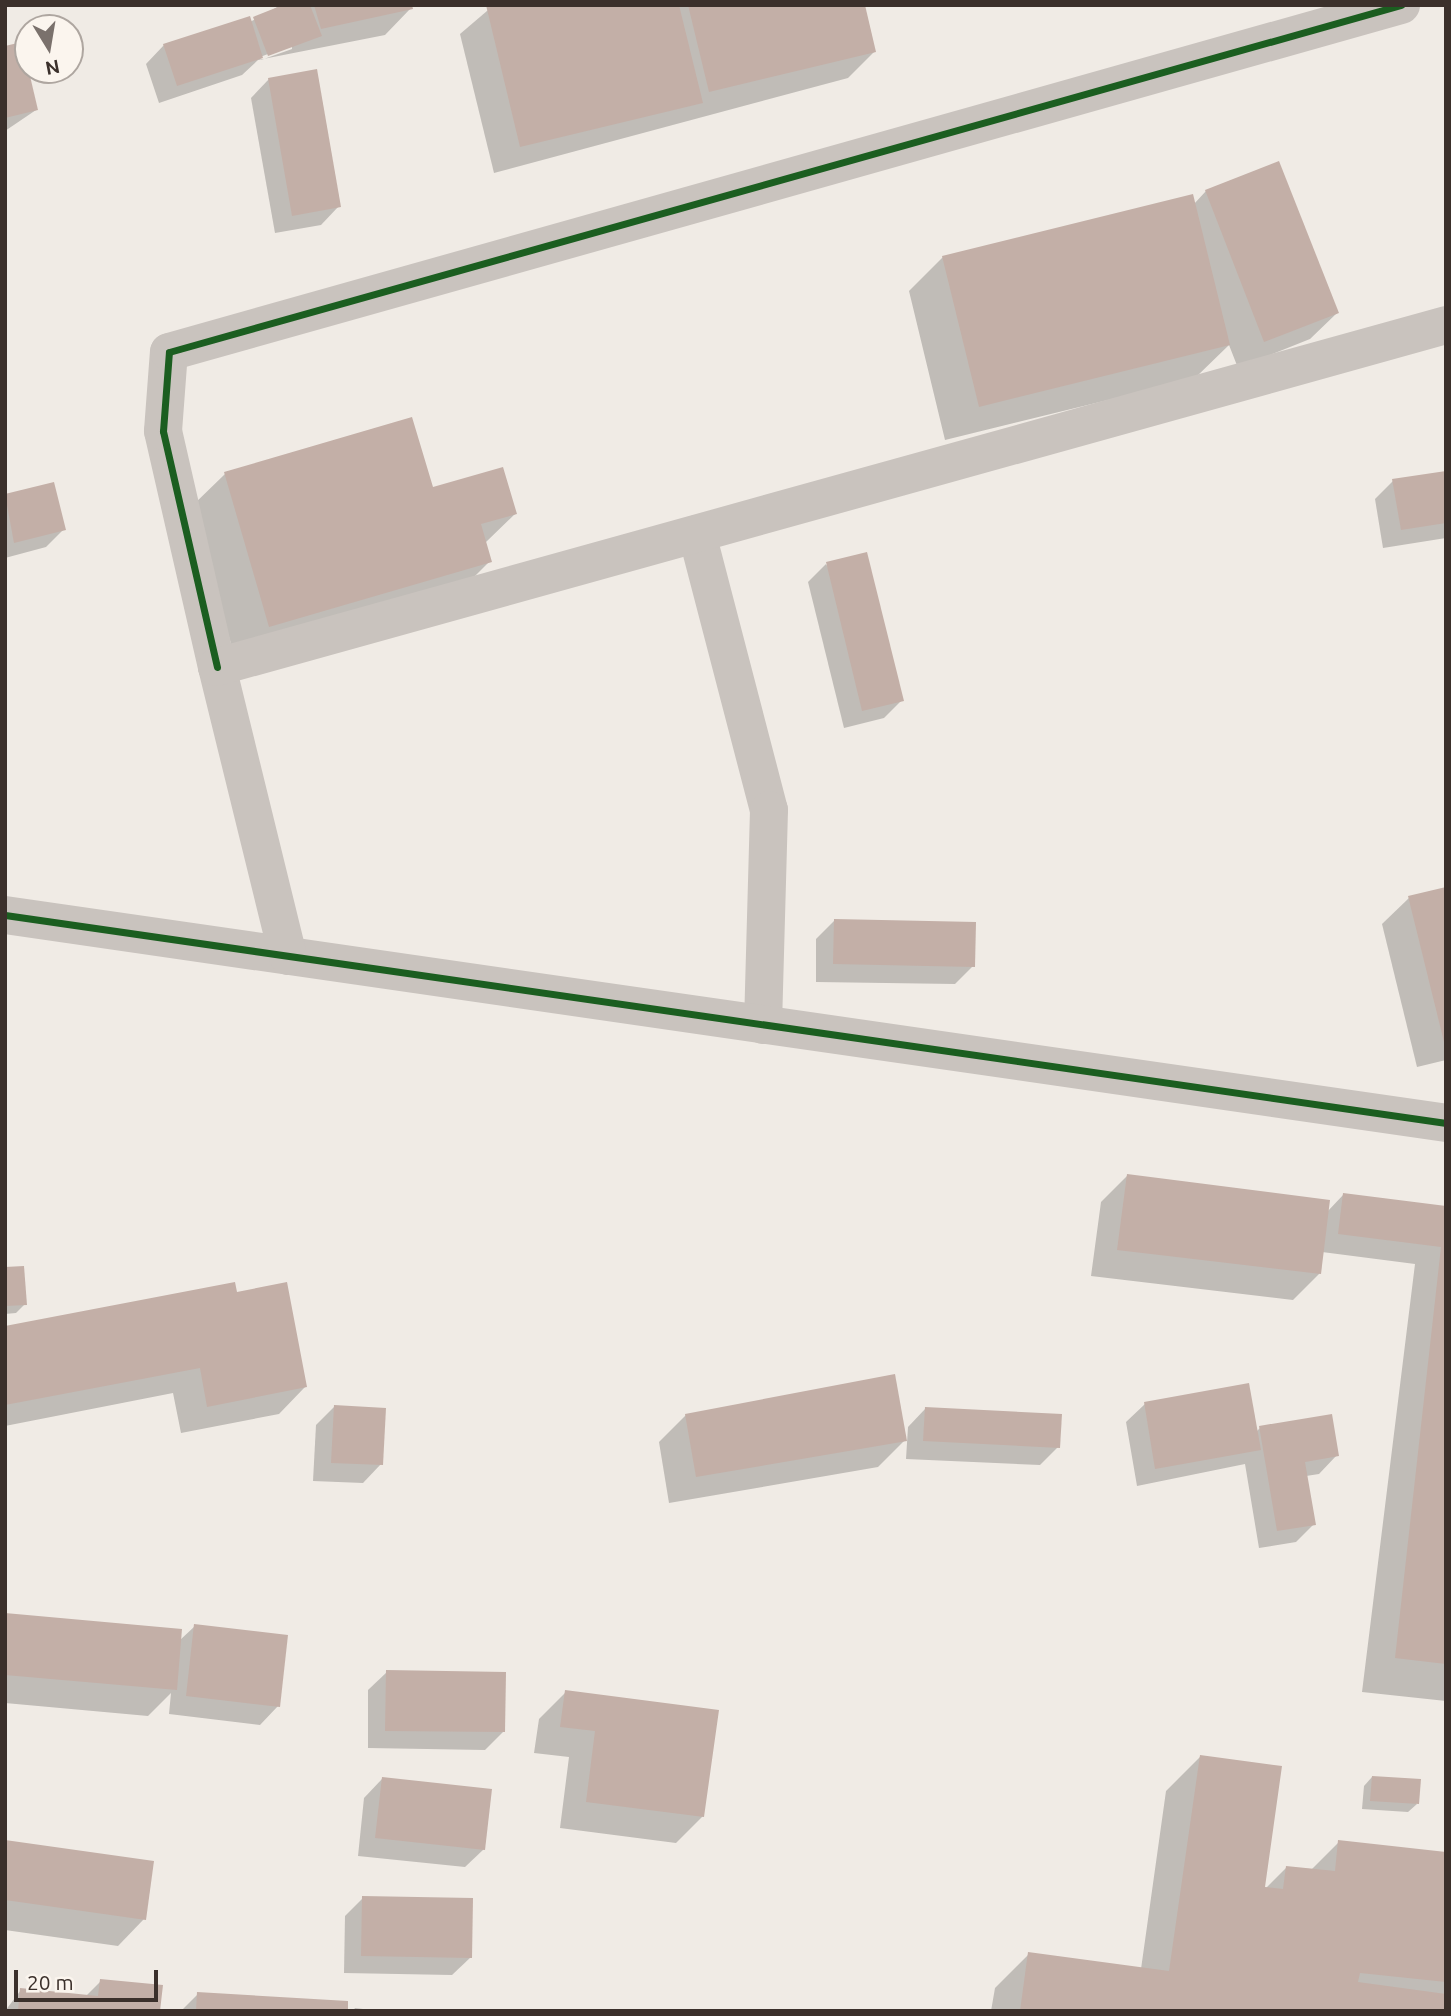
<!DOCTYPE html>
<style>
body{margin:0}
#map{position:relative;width:1451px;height:2016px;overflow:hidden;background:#f0ebe5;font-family:Ubuntu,sans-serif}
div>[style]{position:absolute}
.shadow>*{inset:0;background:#0003}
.building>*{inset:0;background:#c3afa7}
.minor>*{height:38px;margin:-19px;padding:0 19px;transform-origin:19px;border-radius:19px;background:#c9c3be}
.cycleway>*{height:7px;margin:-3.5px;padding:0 3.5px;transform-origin:3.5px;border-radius:3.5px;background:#1b5e20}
span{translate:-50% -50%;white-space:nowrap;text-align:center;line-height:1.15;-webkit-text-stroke:7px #fbf5ee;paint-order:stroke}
.frame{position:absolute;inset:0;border:7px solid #3b302b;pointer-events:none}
.north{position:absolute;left:14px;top:14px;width:70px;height:70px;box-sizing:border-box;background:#fbf5ee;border:2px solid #aea6a0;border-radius:50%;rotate:169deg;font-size:19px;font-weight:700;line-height:28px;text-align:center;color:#3b302b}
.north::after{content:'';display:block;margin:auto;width:24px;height:32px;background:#7a716c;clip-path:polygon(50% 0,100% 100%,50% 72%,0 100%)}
.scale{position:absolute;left:14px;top:1970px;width:144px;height:32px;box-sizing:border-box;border:4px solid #3b302b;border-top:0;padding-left:9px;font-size:21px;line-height:24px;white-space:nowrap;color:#3b302b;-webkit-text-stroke:5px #fbf5ee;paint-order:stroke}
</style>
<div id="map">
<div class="shadow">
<div style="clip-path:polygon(evenodd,281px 5px,411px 8px,385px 35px,258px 60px,242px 75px,159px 103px,146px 64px,164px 45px,250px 22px,281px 5px,292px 45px,292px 49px,261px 60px,260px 57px,292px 45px)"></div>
<div style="clip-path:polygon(494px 5px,864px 5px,875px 51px,848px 78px,494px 173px,460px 34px)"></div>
<div style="clip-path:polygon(5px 48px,36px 110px,5px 131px)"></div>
<div style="clip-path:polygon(269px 79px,339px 206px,321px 225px,275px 233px,251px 98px)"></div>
<div style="clip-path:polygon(1206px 191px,1337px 313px,1310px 339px,1238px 368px,1229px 345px,1194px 379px,945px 440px,909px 291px,943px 257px,1194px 204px)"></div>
<div style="clip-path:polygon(1446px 473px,1446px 538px,1383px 548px,1375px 499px,1393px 481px)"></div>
<div style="clip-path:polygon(225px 474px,432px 490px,515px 514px,485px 543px,490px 561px,456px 595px,236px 660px,190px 508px)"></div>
<div style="clip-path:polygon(52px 484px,64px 529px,46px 547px,5px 558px,5px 496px)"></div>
<div style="clip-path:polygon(826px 564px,902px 700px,884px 718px,844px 728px,808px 582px)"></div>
<div style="clip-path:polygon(1446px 889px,1446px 1060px,1417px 1067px,1382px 924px,1409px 898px)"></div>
<div style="clip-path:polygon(834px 921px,973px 966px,955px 984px,816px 982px,816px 939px)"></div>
<div style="clip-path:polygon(1127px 1176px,1327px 1212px,1344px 1194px,1446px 1235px,1446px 1701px,1362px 1692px,1415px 1264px,1322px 1252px,1320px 1273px,1293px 1300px,1091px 1276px,1101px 1202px)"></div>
<div style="clip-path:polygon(5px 1268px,25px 1304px,16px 1313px,5px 1314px)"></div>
<div style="clip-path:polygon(5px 1328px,305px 1387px,279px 1414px,181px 1433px,173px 1393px,5px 1426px)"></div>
<div style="clip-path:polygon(1145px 1404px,1256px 1432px,1260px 1428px,1337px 1455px,1319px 1474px,1306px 1476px,1314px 1524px,1296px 1542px,1259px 1548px,1245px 1464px,1137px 1486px,1126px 1422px)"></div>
<div style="clip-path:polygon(334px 1407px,381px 1464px,363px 1483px,313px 1481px,316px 1425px)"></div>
<div style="clip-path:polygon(926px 1408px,1058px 1447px,1040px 1465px,906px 1459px,908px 1427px)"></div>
<div style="clip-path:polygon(686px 1415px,905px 1440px,878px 1467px,669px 1503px,659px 1442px)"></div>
<div style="clip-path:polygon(5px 1615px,179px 1641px,195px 1626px,278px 1706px,260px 1725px,169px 1714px,171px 1693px,148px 1716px,5px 1703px)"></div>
<div style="clip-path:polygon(387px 1672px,503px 1732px,485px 1750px,368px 1748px,368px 1690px)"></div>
<div style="clip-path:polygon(566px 1692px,703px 1816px,676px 1843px,560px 1828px,569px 1757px,534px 1753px,539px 1719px)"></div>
<div style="clip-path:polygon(1200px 1757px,1263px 1891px,1286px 1868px,1312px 1869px,1339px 1842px,1446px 1854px,1446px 2011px,991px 2011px,995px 1988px,1029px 1954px,1141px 1969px,1166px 1791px)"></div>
<div style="clip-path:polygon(1372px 1777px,1417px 1804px,1408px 1812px,1362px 1809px,1364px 1786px)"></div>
<div style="clip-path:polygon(382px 1779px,484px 1849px,465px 1867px,358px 1856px,364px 1798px)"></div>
<div style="clip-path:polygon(5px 1841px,144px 1919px,118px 1946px,5px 1930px)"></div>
<div style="clip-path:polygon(363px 1898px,471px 1957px,452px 1975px,344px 1973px,345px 1916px)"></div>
<div style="clip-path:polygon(101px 1981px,158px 2011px,5px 2011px,21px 1990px,85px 1997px)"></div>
<div style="clip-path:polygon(198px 1994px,346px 2011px,181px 2011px)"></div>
<div style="clip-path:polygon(355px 2008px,379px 2011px,353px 2011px)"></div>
</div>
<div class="building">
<div style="clip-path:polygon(283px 5px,310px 5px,322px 36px,268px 56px,253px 17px)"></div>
<div style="clip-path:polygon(314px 5px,412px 5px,413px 9px,321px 29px)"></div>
<div style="clip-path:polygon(486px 5px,679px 5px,703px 103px,520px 147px)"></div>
<div style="clip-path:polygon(688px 5px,865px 5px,876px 52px,709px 92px)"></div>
<div style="clip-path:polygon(250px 16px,263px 58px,177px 86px,163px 44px)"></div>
<div style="clip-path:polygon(22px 42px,38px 110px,5px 118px,5px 46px)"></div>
<div style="clip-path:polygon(317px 69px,341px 207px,292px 216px,268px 78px)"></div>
<div style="clip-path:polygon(1279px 161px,1339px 313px,1264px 342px,1205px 190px)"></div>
<div style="clip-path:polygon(1193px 194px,1230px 345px,979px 407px,942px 256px)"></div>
<div style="clip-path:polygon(412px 417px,433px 487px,503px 467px,517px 514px,481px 524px,492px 562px,269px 627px,224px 472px)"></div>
<div style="clip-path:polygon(1446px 471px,1446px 523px,1401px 530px,1392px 479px)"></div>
<div style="clip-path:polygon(54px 482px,66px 530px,14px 543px,5px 494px)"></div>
<div style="clip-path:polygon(867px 552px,904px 701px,862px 711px,826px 562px)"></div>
<div style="clip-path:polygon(1446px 887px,1446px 1041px,1444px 1042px,1408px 896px)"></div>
<div style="clip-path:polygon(834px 919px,976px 922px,975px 967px,833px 964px)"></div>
<div style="clip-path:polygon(1127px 1174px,1330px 1200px,1321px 1274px,1117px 1250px)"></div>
<div style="clip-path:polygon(1343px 1193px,1446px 1206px,1446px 1664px,1395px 1658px,1441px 1247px,1338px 1234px)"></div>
<div style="clip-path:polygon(24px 1266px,27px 1305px,5px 1306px,5px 1267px)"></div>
<div style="clip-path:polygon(235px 1282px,237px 1292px,287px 1282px,307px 1387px,207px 1407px,200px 1368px,5px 1405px,5px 1326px)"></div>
<div style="clip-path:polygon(895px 1374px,907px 1441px,696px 1477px,685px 1414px)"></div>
<div style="clip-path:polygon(1249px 1383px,1261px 1450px,1155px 1469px,1144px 1402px)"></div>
<div style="clip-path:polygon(334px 1405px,386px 1408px,383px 1465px,331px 1463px)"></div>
<div style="clip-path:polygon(925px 1407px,1062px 1414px,1060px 1448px,923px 1441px)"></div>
<div style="clip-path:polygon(1332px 1414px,1339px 1456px,1305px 1462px,1316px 1525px,1277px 1531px,1259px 1426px)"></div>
<div style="clip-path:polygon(5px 1613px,182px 1629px,177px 1690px,5px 1675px)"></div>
<div style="clip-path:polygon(194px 1624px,288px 1635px,280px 1707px,186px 1696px)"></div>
<div style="clip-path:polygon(386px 1670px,506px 1672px,505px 1732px,385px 1731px)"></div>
<div style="clip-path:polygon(565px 1690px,719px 1710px,704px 1817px,586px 1802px,595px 1731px,560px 1727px)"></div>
<div style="clip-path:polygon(1200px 1755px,1282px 1766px,1265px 1887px,1283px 1889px,1286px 1866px,1335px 1871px,1338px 1840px,1446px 1852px,1446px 1982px,1360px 1973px,1358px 1982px,1446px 1994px,1446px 2011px,1020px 2011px,1028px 1952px,1169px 1971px)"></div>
<div style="clip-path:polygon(1372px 1776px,1421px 1779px,1419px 1804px,1370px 1801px)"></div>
<div style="clip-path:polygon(382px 1777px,492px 1789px,485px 1850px,375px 1838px)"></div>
<div style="clip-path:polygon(5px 1840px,154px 1861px,146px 1920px,5px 1900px)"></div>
<div style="clip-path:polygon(362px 1896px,473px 1898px,472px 1958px,361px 1956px)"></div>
<div style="clip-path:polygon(100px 1979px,163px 1985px,160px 2011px,18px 2011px,20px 1988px,98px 1996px)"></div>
<div style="clip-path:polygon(197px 1992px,348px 2001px,348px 2011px,196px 2011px)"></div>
</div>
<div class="minor">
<div style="left:697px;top:534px;width:285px;rotate:75.4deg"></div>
<div style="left:769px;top:810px;width:215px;rotate:91.6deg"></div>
<div style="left:217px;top:667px;width:242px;rotate:-102.9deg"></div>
<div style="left:163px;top:431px;width:79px;rotate:-85.7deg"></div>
<div style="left:169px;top:352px;width:1280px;rotate:-15.73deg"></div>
<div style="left:5px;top:915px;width:1456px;rotate:8.21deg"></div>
<div style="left:288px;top:956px;width:298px;rotate:-103.8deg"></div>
<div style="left:217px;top:667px;width:1276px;rotate:-15.55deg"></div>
</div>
<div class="cycleway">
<div style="left:217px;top:667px;width:242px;rotate:-102.9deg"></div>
<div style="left:163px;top:431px;width:79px;rotate:-85.7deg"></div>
<div style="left:169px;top:352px;width:1280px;rotate:-15.73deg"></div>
<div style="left:5px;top:915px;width:1456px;rotate:8.21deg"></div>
</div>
<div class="frame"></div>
<div class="north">N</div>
<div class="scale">20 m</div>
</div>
